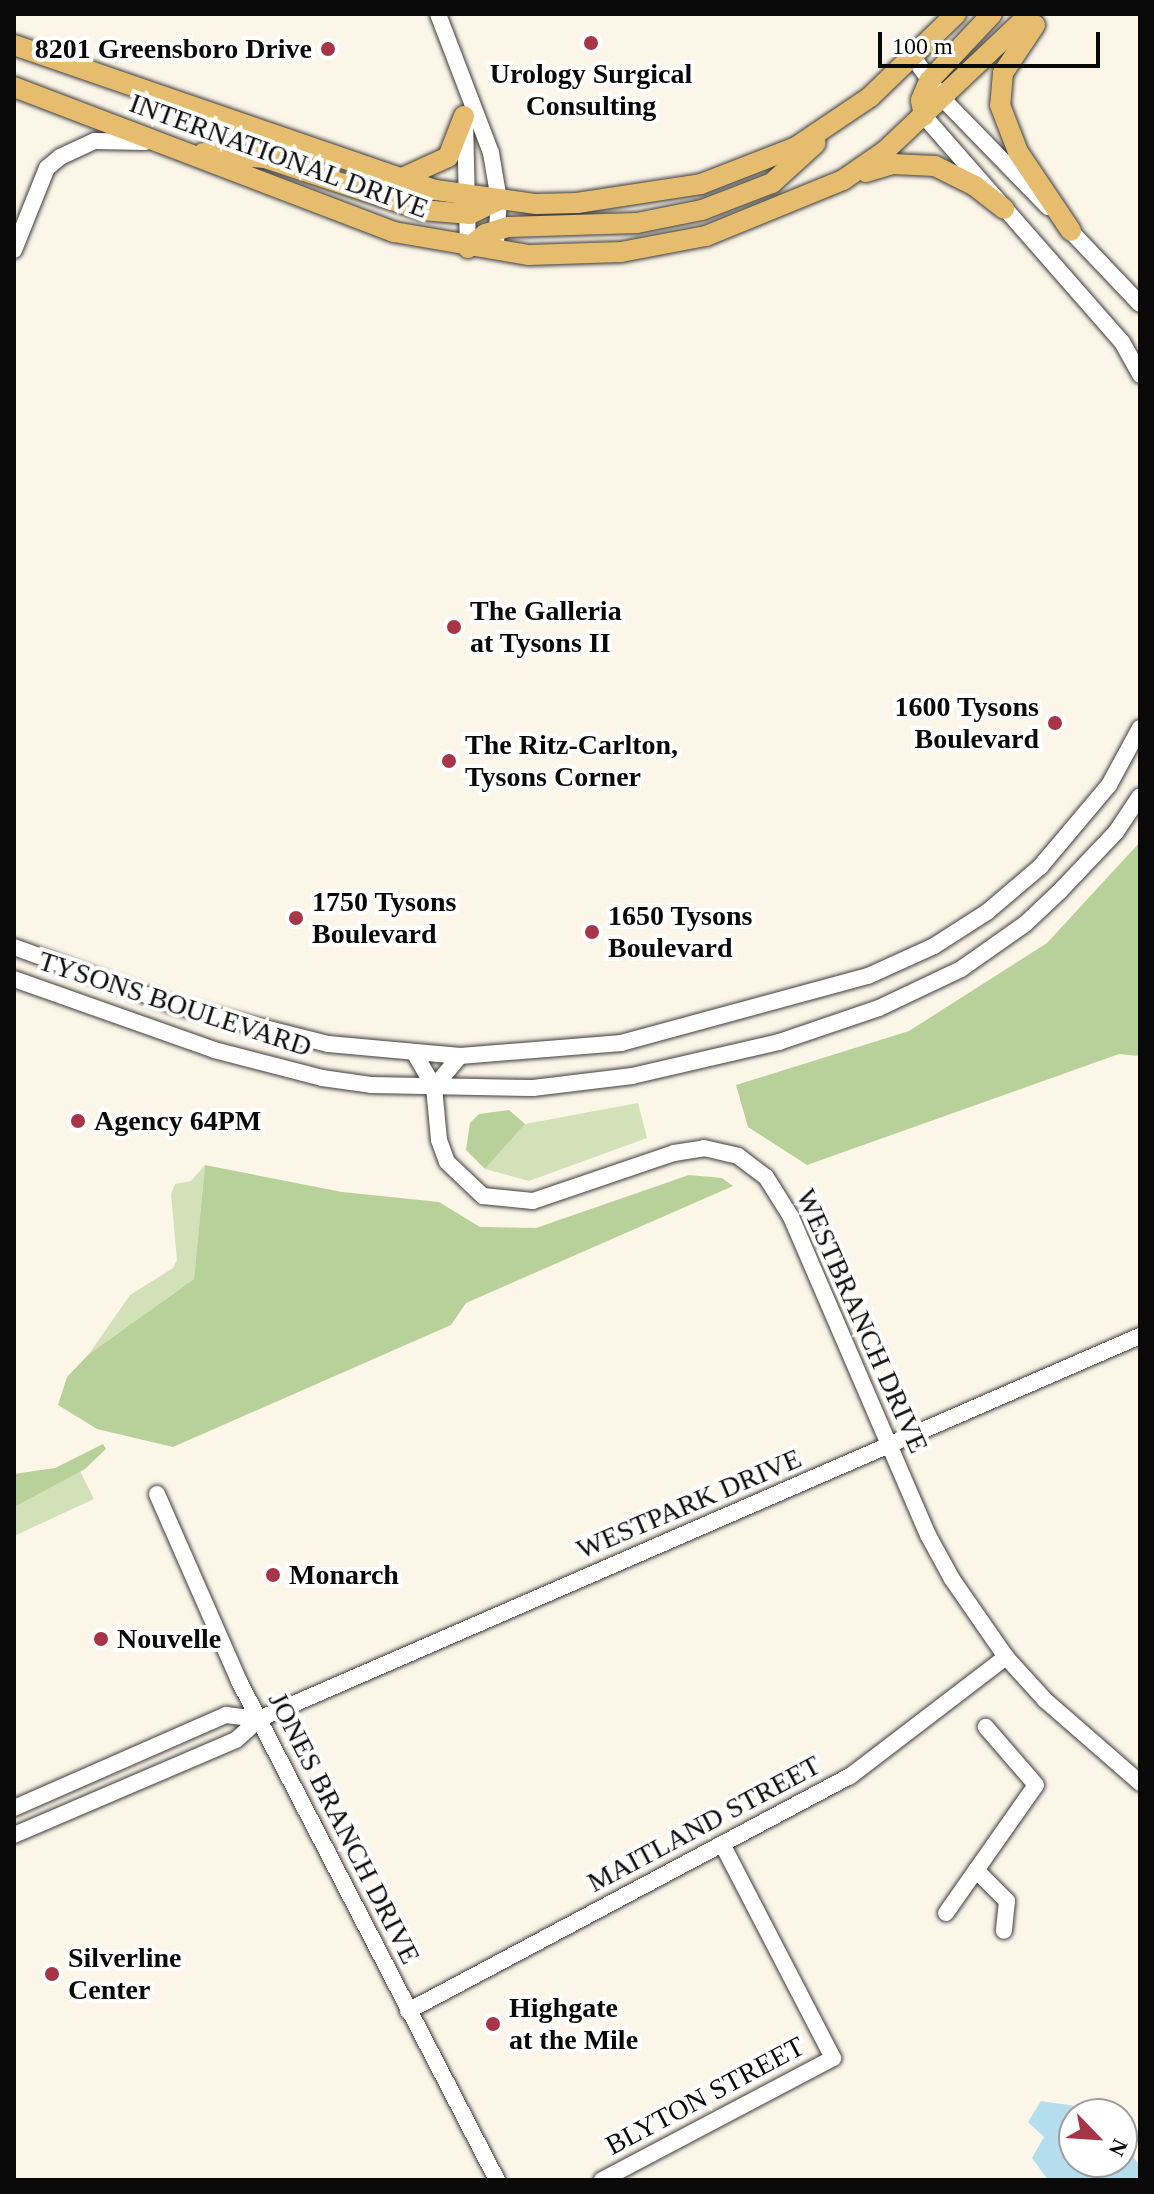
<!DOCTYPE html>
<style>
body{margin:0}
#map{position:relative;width:1154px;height:2194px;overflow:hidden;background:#fcf6e9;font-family:Georgia,serif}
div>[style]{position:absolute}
.green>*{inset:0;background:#d2e1b8}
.forest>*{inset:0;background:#b8d099}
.water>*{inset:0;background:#b4deed}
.roads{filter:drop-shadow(0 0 2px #3c3c3c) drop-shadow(0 0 2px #3c3c3c)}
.minor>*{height:16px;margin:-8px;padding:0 8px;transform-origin:8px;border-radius:8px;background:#fff}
.major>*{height:20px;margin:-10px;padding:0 10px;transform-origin:10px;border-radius:10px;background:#e6bc6f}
.dots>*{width:22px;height:22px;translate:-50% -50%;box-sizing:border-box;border:4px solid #fff;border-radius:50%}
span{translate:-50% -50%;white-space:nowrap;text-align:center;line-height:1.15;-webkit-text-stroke:8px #fff;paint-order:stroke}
.poi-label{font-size:28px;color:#090909;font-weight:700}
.right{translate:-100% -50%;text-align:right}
.left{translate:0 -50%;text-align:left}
.street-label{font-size:28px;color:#090909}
.frame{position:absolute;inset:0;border:16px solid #090909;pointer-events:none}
.north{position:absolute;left:1058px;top:2098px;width:80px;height:80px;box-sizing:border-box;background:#fff;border:2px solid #9d9d9d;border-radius:50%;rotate:115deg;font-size:22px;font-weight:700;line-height:32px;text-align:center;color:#090909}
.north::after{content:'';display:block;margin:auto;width:28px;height:36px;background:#a63547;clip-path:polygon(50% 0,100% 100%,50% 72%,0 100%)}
.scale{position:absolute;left:878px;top:32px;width:222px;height:36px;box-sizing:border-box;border:4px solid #090909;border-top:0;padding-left:10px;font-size:24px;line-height:28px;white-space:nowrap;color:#090909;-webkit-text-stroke:6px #fff;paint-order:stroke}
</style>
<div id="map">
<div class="green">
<div style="clip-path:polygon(638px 1103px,647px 1138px,529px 1181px,485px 1169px,525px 1124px)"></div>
<div style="clip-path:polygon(205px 1165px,194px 1279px,89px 1354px,130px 1295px,173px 1268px,177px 1260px,171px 1194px,175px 1184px,191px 1181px)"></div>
<div style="clip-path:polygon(78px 1467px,94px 1499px,14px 1536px,14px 1500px)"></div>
</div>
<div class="forest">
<div style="clip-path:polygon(1140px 842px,1140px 1056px,1119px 1054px,807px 1165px,748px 1127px,736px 1085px,909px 1031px,1047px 943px)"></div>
<div style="clip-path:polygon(509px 1110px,525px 1124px,485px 1169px,466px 1150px,470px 1123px,479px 1114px)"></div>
<div style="clip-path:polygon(205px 1165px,342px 1192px,439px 1202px,480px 1227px,536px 1228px,689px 1175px,722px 1178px,733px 1186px,466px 1303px,451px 1325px,173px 1447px,97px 1429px,58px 1405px,67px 1377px,89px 1354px,194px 1279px)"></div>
<div style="clip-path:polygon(103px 1444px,106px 1449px,85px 1469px,14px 1507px,14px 1474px,55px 1468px)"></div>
</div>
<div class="water">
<div style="clip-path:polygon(1041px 2101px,1097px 2109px,1101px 2114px,1074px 2114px,1074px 2162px,1122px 2162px,1122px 2142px,1140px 2166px,1138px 2180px,1048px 2180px,1032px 2158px,1044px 2137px,1028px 2122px)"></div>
</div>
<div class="roads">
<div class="minor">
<div style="left:438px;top:14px;width:149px;rotate:69.1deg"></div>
<div style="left:491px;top:153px;width:48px;rotate:80.3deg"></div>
<div style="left:499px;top:200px;width:42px;rotate:94.1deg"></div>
<div style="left:913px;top:57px;width:52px;rotate:54.5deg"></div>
<div style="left:943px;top:99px;width:151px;rotate:45.8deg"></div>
<div style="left:924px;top:116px;width:300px;rotate:48.8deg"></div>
<div style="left:1122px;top:342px;width:38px;rotate:61deg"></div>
<div style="left:465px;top:118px;width:130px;rotate:88.7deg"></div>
<div style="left:1064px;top:224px;width:110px;rotate:46.5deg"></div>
<div style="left:14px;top:250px;width:88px;rotate:-68.1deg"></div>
<div style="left:47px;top:168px;width:17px;rotate:-40deg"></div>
<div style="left:60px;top:157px;width:38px;rotate:-25deg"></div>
<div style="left:95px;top:141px;width:50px;rotate:1.1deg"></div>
<div style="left:14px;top:947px;width:169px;rotate:20deg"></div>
<div style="left:173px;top:1005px;width:160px;rotate:14.1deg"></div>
<div style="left:328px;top:1044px;width:133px;rotate:5.2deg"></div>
<div style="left:460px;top:1056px;width:162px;rotate:-4.6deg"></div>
<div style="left:621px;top:1043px;width:256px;rotate:-15.2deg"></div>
<div style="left:868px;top:976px;width:72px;rotate:-24.4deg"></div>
<div style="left:934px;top:946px;width:63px;rotate:-32.7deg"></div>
<div style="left:987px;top:912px;width:70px;rotate:-40.3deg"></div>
<div style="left:1040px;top:867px;width:107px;rotate:-49.9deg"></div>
<div style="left:1109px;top:785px;width:65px;rotate:-61.5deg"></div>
<div style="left:14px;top:979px;width:212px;rotate:19.5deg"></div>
<div style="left:214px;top:1050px;width:112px;rotate:14.5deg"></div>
<div style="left:322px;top:1078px;width:49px;rotate:8.1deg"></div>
<div style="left:371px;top:1085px;width:162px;rotate:1.1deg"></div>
<div style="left:533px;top:1088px;width:100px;rotate:-6.9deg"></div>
<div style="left:632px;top:1076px;width:151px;rotate:-13deg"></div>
<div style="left:779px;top:1042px;width:106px;rotate:-18.8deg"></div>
<div style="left:879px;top:1008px;width:91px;rotate:-25.4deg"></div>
<div style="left:961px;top:969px;width:78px;rotate:-35.1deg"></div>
<div style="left:1025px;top:924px;width:48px;rotate:-43.3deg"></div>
<div style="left:1060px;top:891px;width:81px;rotate:-46.5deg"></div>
<div style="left:1116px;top:832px;width:43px;rotate:-56.3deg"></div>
<div style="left:415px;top:1054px;width:38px;rotate:60deg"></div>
<div style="left:434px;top:1087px;width:53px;rotate:84.6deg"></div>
<div style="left:439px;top:1140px;width:23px;rotate:70deg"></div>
<div style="left:447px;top:1162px;width:50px;rotate:43.4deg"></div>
<div style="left:483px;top:1196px;width:50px;rotate:5.7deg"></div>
<div style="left:533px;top:1201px;width:149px;rotate:-18.8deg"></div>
<div style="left:674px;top:1153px;width:30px;rotate:-9deg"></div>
<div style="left:704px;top:1148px;width:35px;rotate:13deg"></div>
<div style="left:738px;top:1156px;width:35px;rotate:37deg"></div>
<div style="left:766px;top:1177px;width:47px;rotate:58deg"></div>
<div style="left:791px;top:1217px;width:346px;rotate:66.7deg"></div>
<div style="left:928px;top:1535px;width:50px;rotate:61.4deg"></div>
<div style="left:952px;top:1579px;width:95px;rotate:55.3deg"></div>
<div style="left:1006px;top:1657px;width:58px;rotate:47.8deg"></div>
<div style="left:1045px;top:1700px;width:126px;rotate:41.1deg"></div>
<div style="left:434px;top:1087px;width:40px;rotate:-50deg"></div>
<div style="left:157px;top:1494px;width:204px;rotate:66.3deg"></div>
<div style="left:239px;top:1681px;width:562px;rotate:62.66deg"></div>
<div style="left:14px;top:1808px;width:232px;rotate:-23.7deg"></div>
<div style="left:226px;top:1715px;width:33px;rotate:7deg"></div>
<div style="left:14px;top:1835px;width:241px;rotate:-23.2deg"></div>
<div style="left:236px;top:1740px;width:31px;rotate:-42deg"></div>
<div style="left:259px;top:1719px;width:961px;rotate:-23.5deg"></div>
<div style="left:976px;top:1870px;width:44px;rotate:45deg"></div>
<div style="left:1007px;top:1901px;width:30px;rotate:96deg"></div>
<div style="left:946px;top:1913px;width:156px;rotate:-54.9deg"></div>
<div style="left:1036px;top:1785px;width:77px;rotate:-130.8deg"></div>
<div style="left:408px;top:2011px;width:499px;rotate:-28deg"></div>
<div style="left:849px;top:1777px;width:198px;rotate:-37.4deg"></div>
<div style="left:602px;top:2180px;width:261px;rotate:-27.8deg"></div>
<div style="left:833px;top:2058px;width:241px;rotate:-117.4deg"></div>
</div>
<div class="major">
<div style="left:1035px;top:25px;width:58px;rotate:123.7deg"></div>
<div style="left:1003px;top:73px;width:32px;rotate:95deg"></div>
<div style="left:1000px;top:105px;width:50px;rotate:69deg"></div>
<div style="left:1018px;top:152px;width:95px;rotate:56.1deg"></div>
<div style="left:14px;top:45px;width:446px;rotate:19deg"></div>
<div style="left:436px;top:190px;width:101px;rotate:8deg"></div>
<div style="left:536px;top:204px;width:41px;rotate:-1.4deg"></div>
<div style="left:577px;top:203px;width:125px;rotate:-8.7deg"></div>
<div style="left:701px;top:184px;width:102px;rotate:-21.3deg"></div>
<div style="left:796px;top:147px;width:89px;rotate:-34deg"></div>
<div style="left:870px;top:97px;width:120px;rotate:-44deg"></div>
<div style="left:14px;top:87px;width:407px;rotate:20.9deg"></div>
<div style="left:394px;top:232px;width:137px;rotate:9.7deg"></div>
<div style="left:529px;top:255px;width:92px;rotate:-1.9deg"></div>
<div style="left:621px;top:252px;width:86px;rotate:-10.7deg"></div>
<div style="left:706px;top:236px;width:148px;rotate:-22.2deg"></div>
<div style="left:843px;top:180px;width:51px;rotate:-34.6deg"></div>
<div style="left:885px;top:151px;width:199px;rotate:-43.4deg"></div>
<div style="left:924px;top:116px;width:16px;rotate:-101deg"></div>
<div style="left:921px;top:100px;width:21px;rotate:-67deg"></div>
<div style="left:929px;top:81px;width:92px;rotate:-46.8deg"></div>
<div style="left:203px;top:153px;width:62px;rotate:4.6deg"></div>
<div style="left:265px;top:158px;width:165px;rotate:18.3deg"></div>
<div style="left:422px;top:210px;width:48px;rotate:4.8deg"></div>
<div style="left:470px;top:214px;width:32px;rotate:-26deg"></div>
<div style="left:866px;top:172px;width:28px;rotate:-17deg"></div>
<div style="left:893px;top:164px;width:42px;rotate:2.7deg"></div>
<div style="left:935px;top:166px;width:45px;rotate:26.6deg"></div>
<div style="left:975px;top:186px;width:37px;rotate:38deg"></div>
<div style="left:402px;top:178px;width:51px;rotate:-24.5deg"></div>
<div style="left:448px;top:157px;width:44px;rotate:-68.7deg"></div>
<div style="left:468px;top:248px;width:22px;rotate:-39deg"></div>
<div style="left:485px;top:234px;width:24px;rotate:-17deg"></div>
<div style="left:508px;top:227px;width:129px;rotate:-1.8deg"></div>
<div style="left:637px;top:223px;width:66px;rotate:-11.3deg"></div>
<div style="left:702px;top:210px;width:75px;rotate:-21.1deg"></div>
<div style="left:772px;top:183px;width:59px;rotate:-42.3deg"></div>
</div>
</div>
<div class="dots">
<div style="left:591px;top:43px;background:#a63547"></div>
<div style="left:328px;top:49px;background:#a63547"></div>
<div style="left:454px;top:627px;background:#a63547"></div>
<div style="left:1055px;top:723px;background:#a63547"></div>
<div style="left:449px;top:761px;background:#a63547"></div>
<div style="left:296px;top:918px;background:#a63547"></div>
<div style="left:592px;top:932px;background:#a63547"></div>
<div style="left:78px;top:1121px;background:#a63547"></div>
<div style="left:273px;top:1575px;background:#a63547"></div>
<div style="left:101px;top:1639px;background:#a63547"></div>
<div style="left:52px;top:1974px;background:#a63547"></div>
<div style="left:493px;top:2024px;background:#a63547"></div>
</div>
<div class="poi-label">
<span class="right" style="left:312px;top:49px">8201 Greensboro Drive</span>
<span style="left:591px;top:90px">Urology Surgical<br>Consulting</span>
<span class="left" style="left:470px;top:627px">The Galleria<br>at Tysons II</span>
<span class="right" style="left:1039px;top:723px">1600 Tysons<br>Boulevard</span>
<span class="left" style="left:465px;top:761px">The Ritz-Carlton,<br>Tysons Corner</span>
<span class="left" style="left:312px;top:918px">1750 Tysons<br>Boulevard</span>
<span class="left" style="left:608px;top:932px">1650 Tysons<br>Boulevard</span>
<span class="left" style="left:94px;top:1121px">Agency 64PM</span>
<span class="left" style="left:289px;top:1575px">Monarch</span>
<span class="left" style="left:117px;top:1639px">Nouvelle</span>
<span class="left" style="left:68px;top:1974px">Silverline<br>Center</span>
<span class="left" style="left:509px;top:2024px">Highgate<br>at the Mile</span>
</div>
<div class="street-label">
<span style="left:279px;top:156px;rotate:20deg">INTERNATIONAL DRIVE</span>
<span style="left:175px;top:1004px;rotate:18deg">TYSONS BOULEVARD</span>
<span style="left:862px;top:1321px;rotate:66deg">WESTBRANCH DRIVE</span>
<span style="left:689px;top:1504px;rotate:-23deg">WESTPARK DRIVE</span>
<span style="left:704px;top:1824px;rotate:-28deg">MAITLAND STREET</span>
<span style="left:344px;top:1828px;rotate:63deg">JONES BRANCH DRIVE</span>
<span style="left:705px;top:2096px;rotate:-28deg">BLYTON STREET</span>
</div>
<div class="frame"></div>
<div class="north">N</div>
<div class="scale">100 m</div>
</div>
